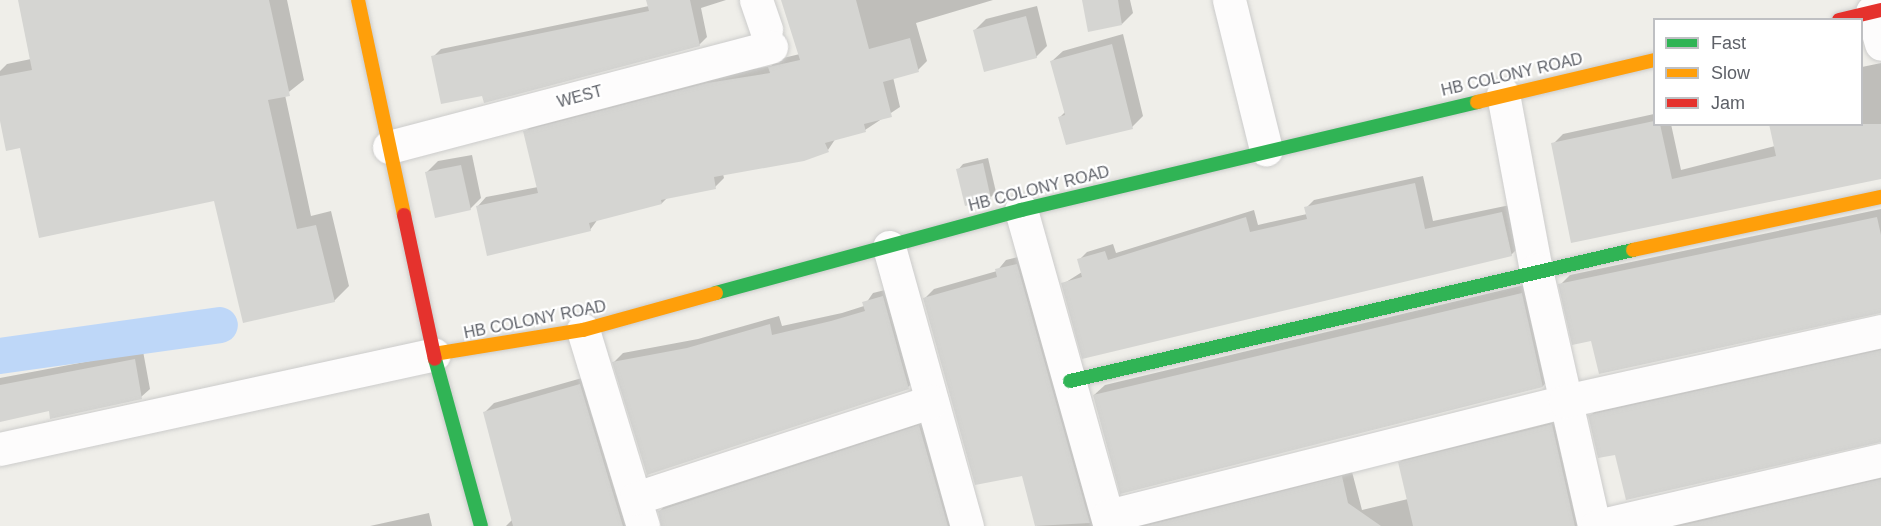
<!DOCTYPE html>
<style>
body{margin:0}
#map{position:relative;width:1881px;height:526px;overflow:hidden;background:#efeee9;font-family:Arial,sans-serif}
div>[style]{position:absolute}
.shadow>*{inset:0;background:#0003}
.canal>*{height:36px;margin:-18px;padding:0 18px;transform-origin:18px;border-radius:18px;background:#bed7f8}
.building>*{inset:0;background:#d5d5d2}
.roads{filter:drop-shadow(0 0 2px #cccccb) drop-shadow(0 0 2px #cccccb)}
.street>*{height:33px;margin:-16.5px;padding:0 16.5px;transform-origin:16.5px;border-radius:16.5px;background:#fdfcfc}
.fast>*{height:14px;margin:-7px;padding:0 7px;transform-origin:7px;border-radius:7px;background:#30b455}
.slow>*{height:14px;margin:-7px;padding:0 7px;transform-origin:7px;border-radius:7px;background:#ff9f0a}
.jam>*{height:14px;margin:-7px;padding:0 7px;transform-origin:7px;border-radius:7px;background:#e5322d}
span{translate:-50% -50%;white-space:nowrap;text-align:center;line-height:1.15;-webkit-text-stroke:4.5px #fff;paint-order:stroke}
.street-label{font-size:16px;color:#5e6168}
.legend{position:absolute;left:1653px;top:18px;width:210px;height:108px;box-sizing:border-box;background:#fff;border:2px solid #bfc0c3;margin:0;padding:8px 10px;list-style:none;font-size:18px;color:#5e6168}
.legend li{display:flex;align-items:center;gap:12px;height:30px}
.legend b{width:30px;border:2px solid #bfc0c3}
</style>
<div id="map">
<div class="shadow">
<div style="clip-path:polygon(20px 0,287px 0,304px 80px,285px 95px,311px 216px,331px 211px,349px 286px,334px 301px,215px 199px,21px 146px,0 114px,0 71px,7px 64px,31px 59px)"></div>
<div style="clip-path:polygon(648px 0,726px 0,701px 8px,707px 37px,699px 45px,483px 94px,433px 57px,441px 49px,649px 6px)"></div>
<div style="clip-path:polygon(783px 0,993px 0,916px 23px,927px 61px,918px 70px,893px 77px,900px 107px,865px 130px,836px 138px,828px 150px,723px 174px,724px 178px,715px 187px,668px 197px,662px 203px,598px 219px,590px 230px,478px 206px,486px 197px,538px 187px,525px 132px,534px 123px,717px 75px,771px 66px,779px 59px,800px 54px)"></div>
<div style="clip-path:polygon(1084px 0,1130px 0,1133px 13px,1122px 24px)"></div>
<div style="clip-path:polygon(1037px 6px,1047px 46px,1036px 57px,975px 30px,986px 19px)"></div>
<div style="clip-path:polygon(1123px 34px,1143px 116px,1132px 127px,1060px 117px,1065px 112px,1052px 61px,1063px 51px)"></div>
<div style="clip-path:polygon(1881px 63px,1881px 178px,1572px 242px,1553px 144px,1563px 134px,1654px 114px,1654px 124px,1671px 124px,1681px 170px,1862px 124px,1862px 67px)"></div>
<div style="clip-path:polygon(472px 155px,481px 198px,470px 209px,427px 172px,438px 161px)"></div>
<div style="clip-path:polygon(988px 158px,996px 192px,991px 197px,958px 170px,963px 164px)"></div>
<div style="clip-path:polygon(1423px 176px,1433px 221px,1510px 205px,1519px 247px,1511px 255px,1063px 284px,1082px 272px,1079px 260px,1087px 252px,1113px 244px,1116px 253px,1254px 210px,1258px 225px,1307px 214px,1306px 208px,1314px 200px)"></div>
<div style="clip-path:polygon(1881px 209px,1881px 311px,1592px 339px,1560px 285px,1570px 275px)"></div>
<div style="clip-path:polygon(1026px 255px,1105px 526px,1037px 526px,1023px 474px,924px 299px,934px 289px,997px 271px,1006px 260px)"></div>
<div style="clip-path:polygon(1532px 283px,1553px 375px,1543px 386px,1094px 395px,1105px 385px)"></div>
<div style="clip-path:polygon(893px 288px,918px 378px,908px 387px,614px 362px,623px 353px,698px 339px,779px 316px,782px 326px,842px 313px,864px 306px,873px 293px)"></div>
<div style="clip-path:polygon(1881px 343px,1881px 440px,1616px 453px,1590px 416px,1600px 406px)"></div>
<div style="clip-path:polygon(143px 351px,150px 389px,141px 397px,50px 409px,0 421px,0 378px)"></div>
<div style="clip-path:polygon(589px 376px,637px 526px,506px 526px,512px 520px,485px 412px,494px 403px)"></div>
<div style="clip-path:polygon(1561px 415px,1581px 526px,1135px 526px,1351px 468px,1362px 510px,1408px 499px,1399px 463px,1409px 453px)"></div>
<div style="clip-path:polygon(928px 417px,959px 526px,662px 526px,660px 511px,668px 502px)"></div>
<div style="clip-path:polygon(1881px 473px,1881px 526px,1651px 526px)"></div>
<div style="clip-path:polygon(429px 513px,432px 526px,370px 526px)"></div>
</div>
<div class="canal">
<div style="left:0;top:356px;width:222px;rotate:-8deg"></div>
</div>
<div class="building">
<div style="clip-path:polygon(18px 0,269px 0,290px 96px,268px 100px,297px 229px,316px 225px,335px 302px,243px 323px,214px 201px,39px 238px,20px 148px,6px 151px,0 121px,0 76px,32px 70px)"></div>
<div style="clip-path:polygon(646px 0,690px 0,700px 46px,484px 103px,482px 96px,441px 104px,431px 56px,649px 11px)"></div>
<div style="clip-path:polygon(781px 0,856px 0,869px 49px,910px 38px,919px 72px,883px 82px,892px 117px,864px 124px,866px 132px,825px 143px,829px 152px,804px 161px,714px 177px,716px 189px,661px 200px,662px 204px,589px 223px,591px 231px,487px 256px,476px 206px,538px 193px,523px 131px,707px 83px,770px 73px,768px 67px,800px 60px)"></div>
<div style="clip-path:polygon(1082px 0,1118px 0,1122px 25px,1088px 32px)"></div>
<div style="clip-path:polygon(1026px 16px,1037px 58px,984px 72px,973px 30px)"></div>
<div style="clip-path:polygon(1112px 44px,1133px 129px,1066px 145px,1058px 117px,1065px 115px,1050px 61px)"></div>
<div style="clip-path:polygon(1654px 121px,1660px 124px,1672px 179px,1776px 156px,1769px 124px,1881px 124px,1881px 179px,1571px 243px,1551px 143px)"></div>
<div style="clip-path:polygon(983px 163px,991px 199px,965px 206px,956px 169px)"></div>
<div style="clip-path:polygon(461px 165px,471px 210px,435px 218px,425px 172px)"></div>
<div style="clip-path:polygon(1415px 183px,1425px 229px,1502px 212px,1512px 256px,1082px 359px,1061px 283px,1082px 277px,1077px 259px,1105px 251px,1108px 260px,1246px 217px,1250px 232px,1307px 219px,1304px 207px)"></div>
<div style="clip-path:polygon(1877px 217px,1881px 235px,1881px 313px,1599px 374px,1591px 341px,1572px 345px,1558px 284px)"></div>
<div style="clip-path:polygon(1017px 264px,1090px 523px,1035px 526px,1022px 476px,975px 485px,923px 298px,997px 277px,995px 269px)"></div>
<div style="clip-path:polygon(1522px 293px,1543px 387px,1120px 494px,1093px 395px)"></div>
<div style="clip-path:polygon(883px 296px,909px 389px,647px 475px,612px 362px,687px 348px,770px 324px,772px 335px,831px 321px,865px 311px,862px 302px)"></div>
<div style="clip-path:polygon(1881px 350px,1881px 442px,1626px 500px,1615px 455px,1598px 458px,1588px 415px)"></div>
<div style="clip-path:polygon(135px 359px,142px 399px,50px 419px,49px 411px,0 422px,0 385px)"></div>
<div style="clip-path:polygon(580px 384px,623px 526px,513px 526px,483px 412px)"></div>
<div style="clip-path:polygon(1552px 424px,1575px 526px,1413px 526px,1398px 462px)"></div>
<div style="clip-path:polygon(919px 425px,948px 526px,661px 526px,658px 511px)"></div>
<div style="clip-path:polygon(1342px 476px,1348px 503px,1381px 526px,1145px 526px)"></div>
<div style="clip-path:polygon(1881px 479px,1881px 526px,1680px 526px)"></div>
</div>
<div class="roads">
<div class="street">
<div style="left:756px;top:0;width:31px;rotate:71deg"></div>
<div style="left:1229px;top:0;width:154px;rotate:76.1deg"></div>
<div style="left:1872px;top:12px;width:33px;rotate:74deg"></div>
<div style="left:1503px;top:94px;width:179px;rotate:79.4deg"></div>
<div style="left:1536px;top:270px;width:262px;rotate:77.2deg"></div>
<div style="left:389px;top:147px;width:395px;rotate:-14.7deg"></div>
<div style="left:1021px;top:210px;width:328px;rotate:74.3deg"></div>
<div style="left:889px;top:247px;width:290px;rotate:74.4deg"></div>
<div style="left:583px;top:330px;width:205px;rotate:73deg"></div>
<div style="left:0;top:449px;width:444px;rotate:-12.3deg"></div>
<div style="left:636px;top:498px;width:311px;rotate:-18.1deg"></div>
<div style="left:1108px;top:516px;width:471px;rotate:-14.1deg"></div>
<div style="left:1565px;top:401px;width:324px;rotate:-12.5deg"></div>
<div style="left:1597px;top:526px;width:292px;rotate:-13.1deg"></div>
</div>
<div class="fast">
<div style="left:716px;top:293px;width:316px;rotate:-15.2deg"></div>
<div style="left:1021px;top:210px;width:469px;rotate:-13.3deg"></div>
<div style="left:435px;top:359px;width:173px;rotate:74.6deg"></div>
<div style="left:1070px;top:381px;width:578px;rotate:-13.1deg"></div>
</div>
<div class="slow">
<div style="left:358px;top:0;width:220px;rotate:77.9deg"></div>
<div style="left:1477px;top:102px;width:182px;rotate:-13.3deg"></div>
<div style="left:1633px;top:250px;width:254px;rotate:-12.1deg"></div>
<div style="left:434px;top:354px;width:151px;rotate:-9.2deg"></div>
<div style="left:583px;top:330px;width:138px;rotate:-15.5deg"></div>
</div>
<div class="jam">
<div style="left:1839px;top:20px;width:43px;rotate:-13.4deg"></div>
<div style="left:404px;top:215px;width:147px;rotate:77.9deg"></div>
</div>
</div>
<div class="street-label">
<span style="left:1512px;top:75px;rotate:-13deg">HB COLONY ROAD</span>
<span style="left:580px;top:97px;rotate:-15deg">WEST</span>
<span style="left:1039px;top:189px;rotate:-14deg">HB COLONY ROAD</span>
<span style="left:535px;top:320px;rotate:-11deg">HB COLONY ROAD</span>
</div>
<ul class="legend">
<li><b style="height:8px;background:#30b455"></b>Fast</li>
<li><b style="height:8px;background:#ff9f0a"></b>Slow</li>
<li><b style="height:8px;background:#e5322d"></b>Jam</li>
</ul>
</div>
